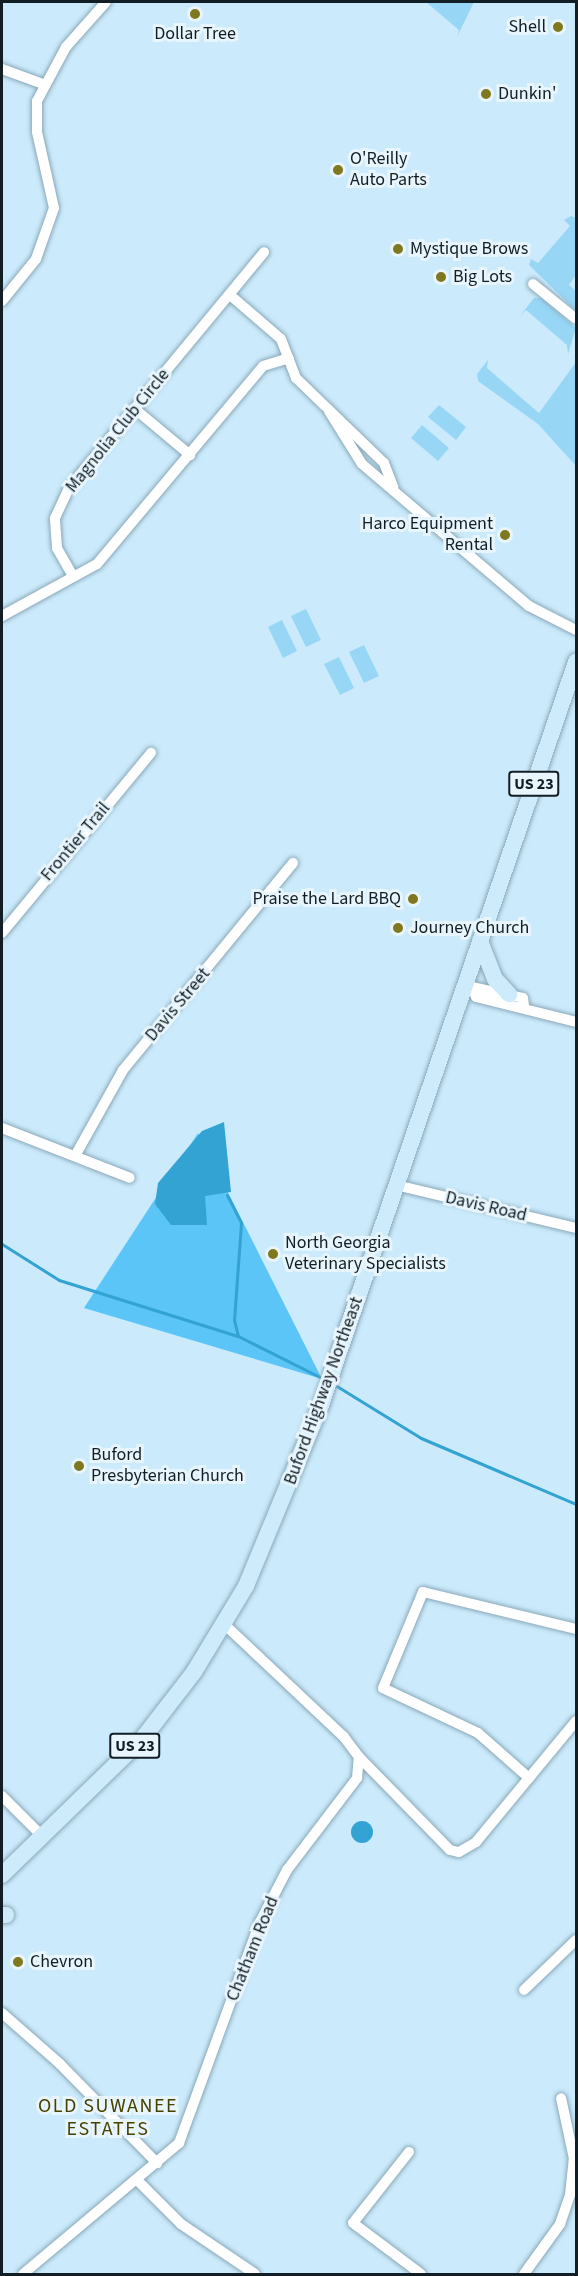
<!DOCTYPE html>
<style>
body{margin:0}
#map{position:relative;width:578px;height:2276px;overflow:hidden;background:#cbebfc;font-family:"Source Sans 3",sans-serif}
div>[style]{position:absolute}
.green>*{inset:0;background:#98d6f6}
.forest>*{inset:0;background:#5ac5f6}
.water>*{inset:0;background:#32a3d2}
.round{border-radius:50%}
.stream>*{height:3px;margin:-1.5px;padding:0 1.5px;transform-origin:1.5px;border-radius:1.5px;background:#32a3d2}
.roads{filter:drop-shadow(0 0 2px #8aa8b8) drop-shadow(0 0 2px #8aa8b8)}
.minor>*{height:10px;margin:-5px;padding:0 5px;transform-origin:5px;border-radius:5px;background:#fff}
.primary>*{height:16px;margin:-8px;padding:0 8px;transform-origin:8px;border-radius:8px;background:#cdebfa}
.dots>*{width:16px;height:16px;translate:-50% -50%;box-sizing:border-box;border:3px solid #e8f5fc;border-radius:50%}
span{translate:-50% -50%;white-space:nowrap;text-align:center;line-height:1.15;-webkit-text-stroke:6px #e8f5fc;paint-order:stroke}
.shield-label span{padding:2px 4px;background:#e8f5fc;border:2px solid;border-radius:4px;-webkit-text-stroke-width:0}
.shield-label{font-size:16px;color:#121e24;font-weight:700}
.poi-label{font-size:18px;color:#121e24}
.right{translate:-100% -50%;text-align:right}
.left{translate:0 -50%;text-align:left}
.street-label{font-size:18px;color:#121e24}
.neighbourhood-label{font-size:20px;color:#474200;letter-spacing:1.5px}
.frame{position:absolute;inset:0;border:3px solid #121e24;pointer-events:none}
</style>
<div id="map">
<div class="green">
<div style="clip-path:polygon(426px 2px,474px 2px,457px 37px,459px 30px)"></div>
<div style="clip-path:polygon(571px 216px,576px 218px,576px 275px,569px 285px,576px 291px,576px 311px,529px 265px,531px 259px,538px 263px,570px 226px,564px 220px)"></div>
<div style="clip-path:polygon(534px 298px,541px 298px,576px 328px,568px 354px,567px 345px,526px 310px,520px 316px)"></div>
<div style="clip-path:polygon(488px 360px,487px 368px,539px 413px,576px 362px,576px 466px,538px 424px,478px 381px,477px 374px)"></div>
<div style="clip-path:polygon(439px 405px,466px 427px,456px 440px,428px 417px)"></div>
<div style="clip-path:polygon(422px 425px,449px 448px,438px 461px,411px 438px)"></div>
<div style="clip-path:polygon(306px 609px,321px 640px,306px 647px,291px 616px)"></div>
<div style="clip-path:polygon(282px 620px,297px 651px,283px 658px,268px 627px)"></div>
<div style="clip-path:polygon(364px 645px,379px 676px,364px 683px,349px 652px)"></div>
<div style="clip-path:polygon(339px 657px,354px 688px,340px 695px,324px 664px)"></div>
</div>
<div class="forest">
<div style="clip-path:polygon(198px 1133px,322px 1379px,84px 1308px)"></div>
</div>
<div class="water">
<div style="clip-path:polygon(224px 1122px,231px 1192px,205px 1196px,207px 1225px,171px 1225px,155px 1204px,158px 1183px,202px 1131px)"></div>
<div class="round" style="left:351px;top:1821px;width:22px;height:22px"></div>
</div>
<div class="stream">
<div style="left:227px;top:1195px;width:31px;rotate:63deg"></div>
<div style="left:241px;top:1223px;width:97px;rotate:94.1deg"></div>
<div style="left:234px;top:1320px;width:16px;rotate:76deg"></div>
<div style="left:2px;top:1244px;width:67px;rotate:32.3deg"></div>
<div style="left:59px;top:1280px;width:188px;rotate:17.4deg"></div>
<div style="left:238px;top:1336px;width:96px;rotate:26.6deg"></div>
<div style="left:335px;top:1385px;width:101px;rotate:31.6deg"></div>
<div style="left:421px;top:1438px;width:168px;rotate:23.1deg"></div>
</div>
<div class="roads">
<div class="minor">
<div style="left:2px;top:69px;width:44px;rotate:20.1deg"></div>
<div style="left:533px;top:284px;width:55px;rotate:39.1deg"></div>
<div style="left:230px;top:295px;width:67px;rotate:40.8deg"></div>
<div style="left:281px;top:339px;width:42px;rotate:69deg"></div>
<div style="left:296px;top:378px;width:122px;rotate:44deg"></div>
<div style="left:384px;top:463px;width:26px;rotate:69deg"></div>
<div style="left:2px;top:301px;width:54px;rotate:-51deg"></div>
<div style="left:36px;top:259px;width:54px;rotate:-70.6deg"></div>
<div style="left:54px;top:208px;width:78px;rotate:-102.6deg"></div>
<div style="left:37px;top:132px;width:31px;rotate:-90deg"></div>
<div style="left:37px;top:101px;width:61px;rotate:-61.8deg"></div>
<div style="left:66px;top:47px;width:60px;rotate:-48.4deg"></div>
<div style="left:135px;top:409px;width:72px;rotate:39.9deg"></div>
<div style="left:329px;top:411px;width:62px;rotate:58.1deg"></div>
<div style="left:362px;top:464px;width:219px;rotate:40.4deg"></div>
<div style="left:529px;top:606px;width:53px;rotate:27.1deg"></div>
<div style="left:73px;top:576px;width:32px;rotate:-120deg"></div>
<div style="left:57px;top:548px;width:30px;rotate:-94deg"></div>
<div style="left:55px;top:518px;width:33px;rotate:-65deg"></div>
<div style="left:69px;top:488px;width:306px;rotate:-50.4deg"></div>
<div style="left:2px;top:616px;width:108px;rotate:-28.7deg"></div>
<div style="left:97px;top:564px;width:258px;rotate:-50deg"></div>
<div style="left:263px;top:366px;width:27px;rotate:-17deg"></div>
<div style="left:2px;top:933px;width:234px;rotate:-50.4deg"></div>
<div style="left:467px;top:986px;width:57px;rotate:12.1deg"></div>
<div style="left:523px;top:998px;width:7px;rotate:82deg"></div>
<div style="left:473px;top:988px;width:9px;rotate:72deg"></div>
<div style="left:476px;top:997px;width:103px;rotate:14deg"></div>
<div style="left:2px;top:1128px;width:137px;rotate:21.3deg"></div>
<div style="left:75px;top:1156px;width:98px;rotate:-60.8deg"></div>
<div style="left:123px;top:1070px;width:268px;rotate:-50.6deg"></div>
<div style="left:396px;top:1185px;width:185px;rotate:13.4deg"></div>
<div style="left:359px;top:1757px;width:130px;rotate:45.6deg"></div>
<div style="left:450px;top:1850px;width:9px;rotate:13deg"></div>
<div style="left:459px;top:1852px;width:20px;rotate:-30deg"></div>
<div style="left:476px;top:1842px;width:157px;rotate:-50.4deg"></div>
<div style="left:529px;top:1778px;width:68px;rotate:-138.6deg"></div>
<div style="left:478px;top:1733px;width:105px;rotate:-154.7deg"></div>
<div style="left:383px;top:1688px;width:104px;rotate:-67.4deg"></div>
<div style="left:423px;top:1592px;width:157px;rotate:13.6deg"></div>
<div style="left:2px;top:1796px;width:58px;rotate:45deg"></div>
<div style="left:524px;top:1990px;width:72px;rotate:-43.9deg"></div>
<div style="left:2px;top:2013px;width:77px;rotate:41.3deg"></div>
<div style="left:60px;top:2064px;width:139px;rotate:45.6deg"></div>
<div style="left:409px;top:2152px;width:90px;rotate:128.3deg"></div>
<div style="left:353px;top:2223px;width:85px;rotate:36.9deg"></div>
<div style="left:138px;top:2181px;width:61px;rotate:45deg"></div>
<div style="left:181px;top:2224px;width:89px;rotate:34deg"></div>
<div style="left:23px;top:2274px;width:204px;rotate:-40deg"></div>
<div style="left:179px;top:2143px;width:235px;rotate:-69.9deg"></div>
<div style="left:260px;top:1922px;width:59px;rotate:-62.6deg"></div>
<div style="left:287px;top:1870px;width:116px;rotate:-52.7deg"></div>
<div style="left:357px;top:1778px;width:21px;rotate:-85deg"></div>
<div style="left:359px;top:1757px;width:25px;rotate:-127deg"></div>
<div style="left:344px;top:1737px;width:165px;rotate:-136.7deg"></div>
<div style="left:524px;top:2274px;width:62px;rotate:-54.2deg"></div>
<div style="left:560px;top:2224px;width:31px;rotate:-71deg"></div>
<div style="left:570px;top:2195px;width:36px;rotate:-84deg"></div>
<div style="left:574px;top:2159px;width:62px;rotate:-102deg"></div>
</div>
<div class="primary">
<div style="left:480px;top:941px;width:41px;rotate:68.5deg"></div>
<div style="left:495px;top:979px;width:21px;rotate:47deg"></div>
<div style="left:2px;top:1875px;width:197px;rotate:-44.2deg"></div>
<div style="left:143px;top:1738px;width:83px;rotate:-52.3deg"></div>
<div style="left:194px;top:1672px;width:100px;rotate:-58.8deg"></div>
<div style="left:246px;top:1586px;width:196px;rotate:-67.5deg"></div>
<div style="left:321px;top:1405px;width:786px;rotate:-71.06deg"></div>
<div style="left:2px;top:1915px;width:4px"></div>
</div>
</div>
<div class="dots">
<div style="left:195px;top:14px;background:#7f781e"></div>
<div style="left:558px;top:27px;background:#7f781e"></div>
<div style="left:486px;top:94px;background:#7f781e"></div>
<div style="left:338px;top:170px;background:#7f781e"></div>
<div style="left:398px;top:249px;background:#7f781e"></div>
<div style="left:441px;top:277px;background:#7f781e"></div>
<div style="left:505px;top:535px;background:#7f781e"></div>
<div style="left:413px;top:899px;background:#7f781e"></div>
<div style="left:398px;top:928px;background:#7f781e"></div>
<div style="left:273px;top:1254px;background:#7f781e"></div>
<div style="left:79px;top:1466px;background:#7f781e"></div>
<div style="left:18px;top:1962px;background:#7f781e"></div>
</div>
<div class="shield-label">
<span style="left:534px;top:784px">US 23</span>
<span style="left:135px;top:1746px">US 23</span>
</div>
<div class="poi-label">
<span class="right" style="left:546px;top:27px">Shell</span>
<span style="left:195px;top:34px">Dollar Tree</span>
<span class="left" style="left:498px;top:94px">Dunkin'</span>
<span class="left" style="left:350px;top:170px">O'Reilly<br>Auto Parts</span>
<span class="left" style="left:410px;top:249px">Mystique Brows</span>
<span class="left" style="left:453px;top:277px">Big Lots</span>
<span class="right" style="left:493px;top:535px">Harco Equipment<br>Rental</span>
<span class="right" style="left:401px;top:899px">Praise the Lard BBQ</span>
<span class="left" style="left:410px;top:928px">Journey Church</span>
<span class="left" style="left:285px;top:1254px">North Georgia<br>Veterinary Specialists</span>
<span class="left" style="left:91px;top:1466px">Buford<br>Presbyterian Church</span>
<span class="left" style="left:30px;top:1962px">Chevron</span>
</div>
<div class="street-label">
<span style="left:118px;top:431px;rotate:-51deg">Magnolia Club Circle</span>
<span style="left:76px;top:842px;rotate:-50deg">Frontier Trail</span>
<span style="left:178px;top:1005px;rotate:-50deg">Davis Street</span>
<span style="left:486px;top:1207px;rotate:13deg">Davis Road</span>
<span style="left:324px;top:1391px;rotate:-70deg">Buford Highway Northeast</span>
<span style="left:253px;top:1949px;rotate:-68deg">Chatham Road</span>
</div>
<div class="neighbourhood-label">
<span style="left:108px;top:2118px">OLD SUWANEE<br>ESTATES</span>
</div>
<div class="frame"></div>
</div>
